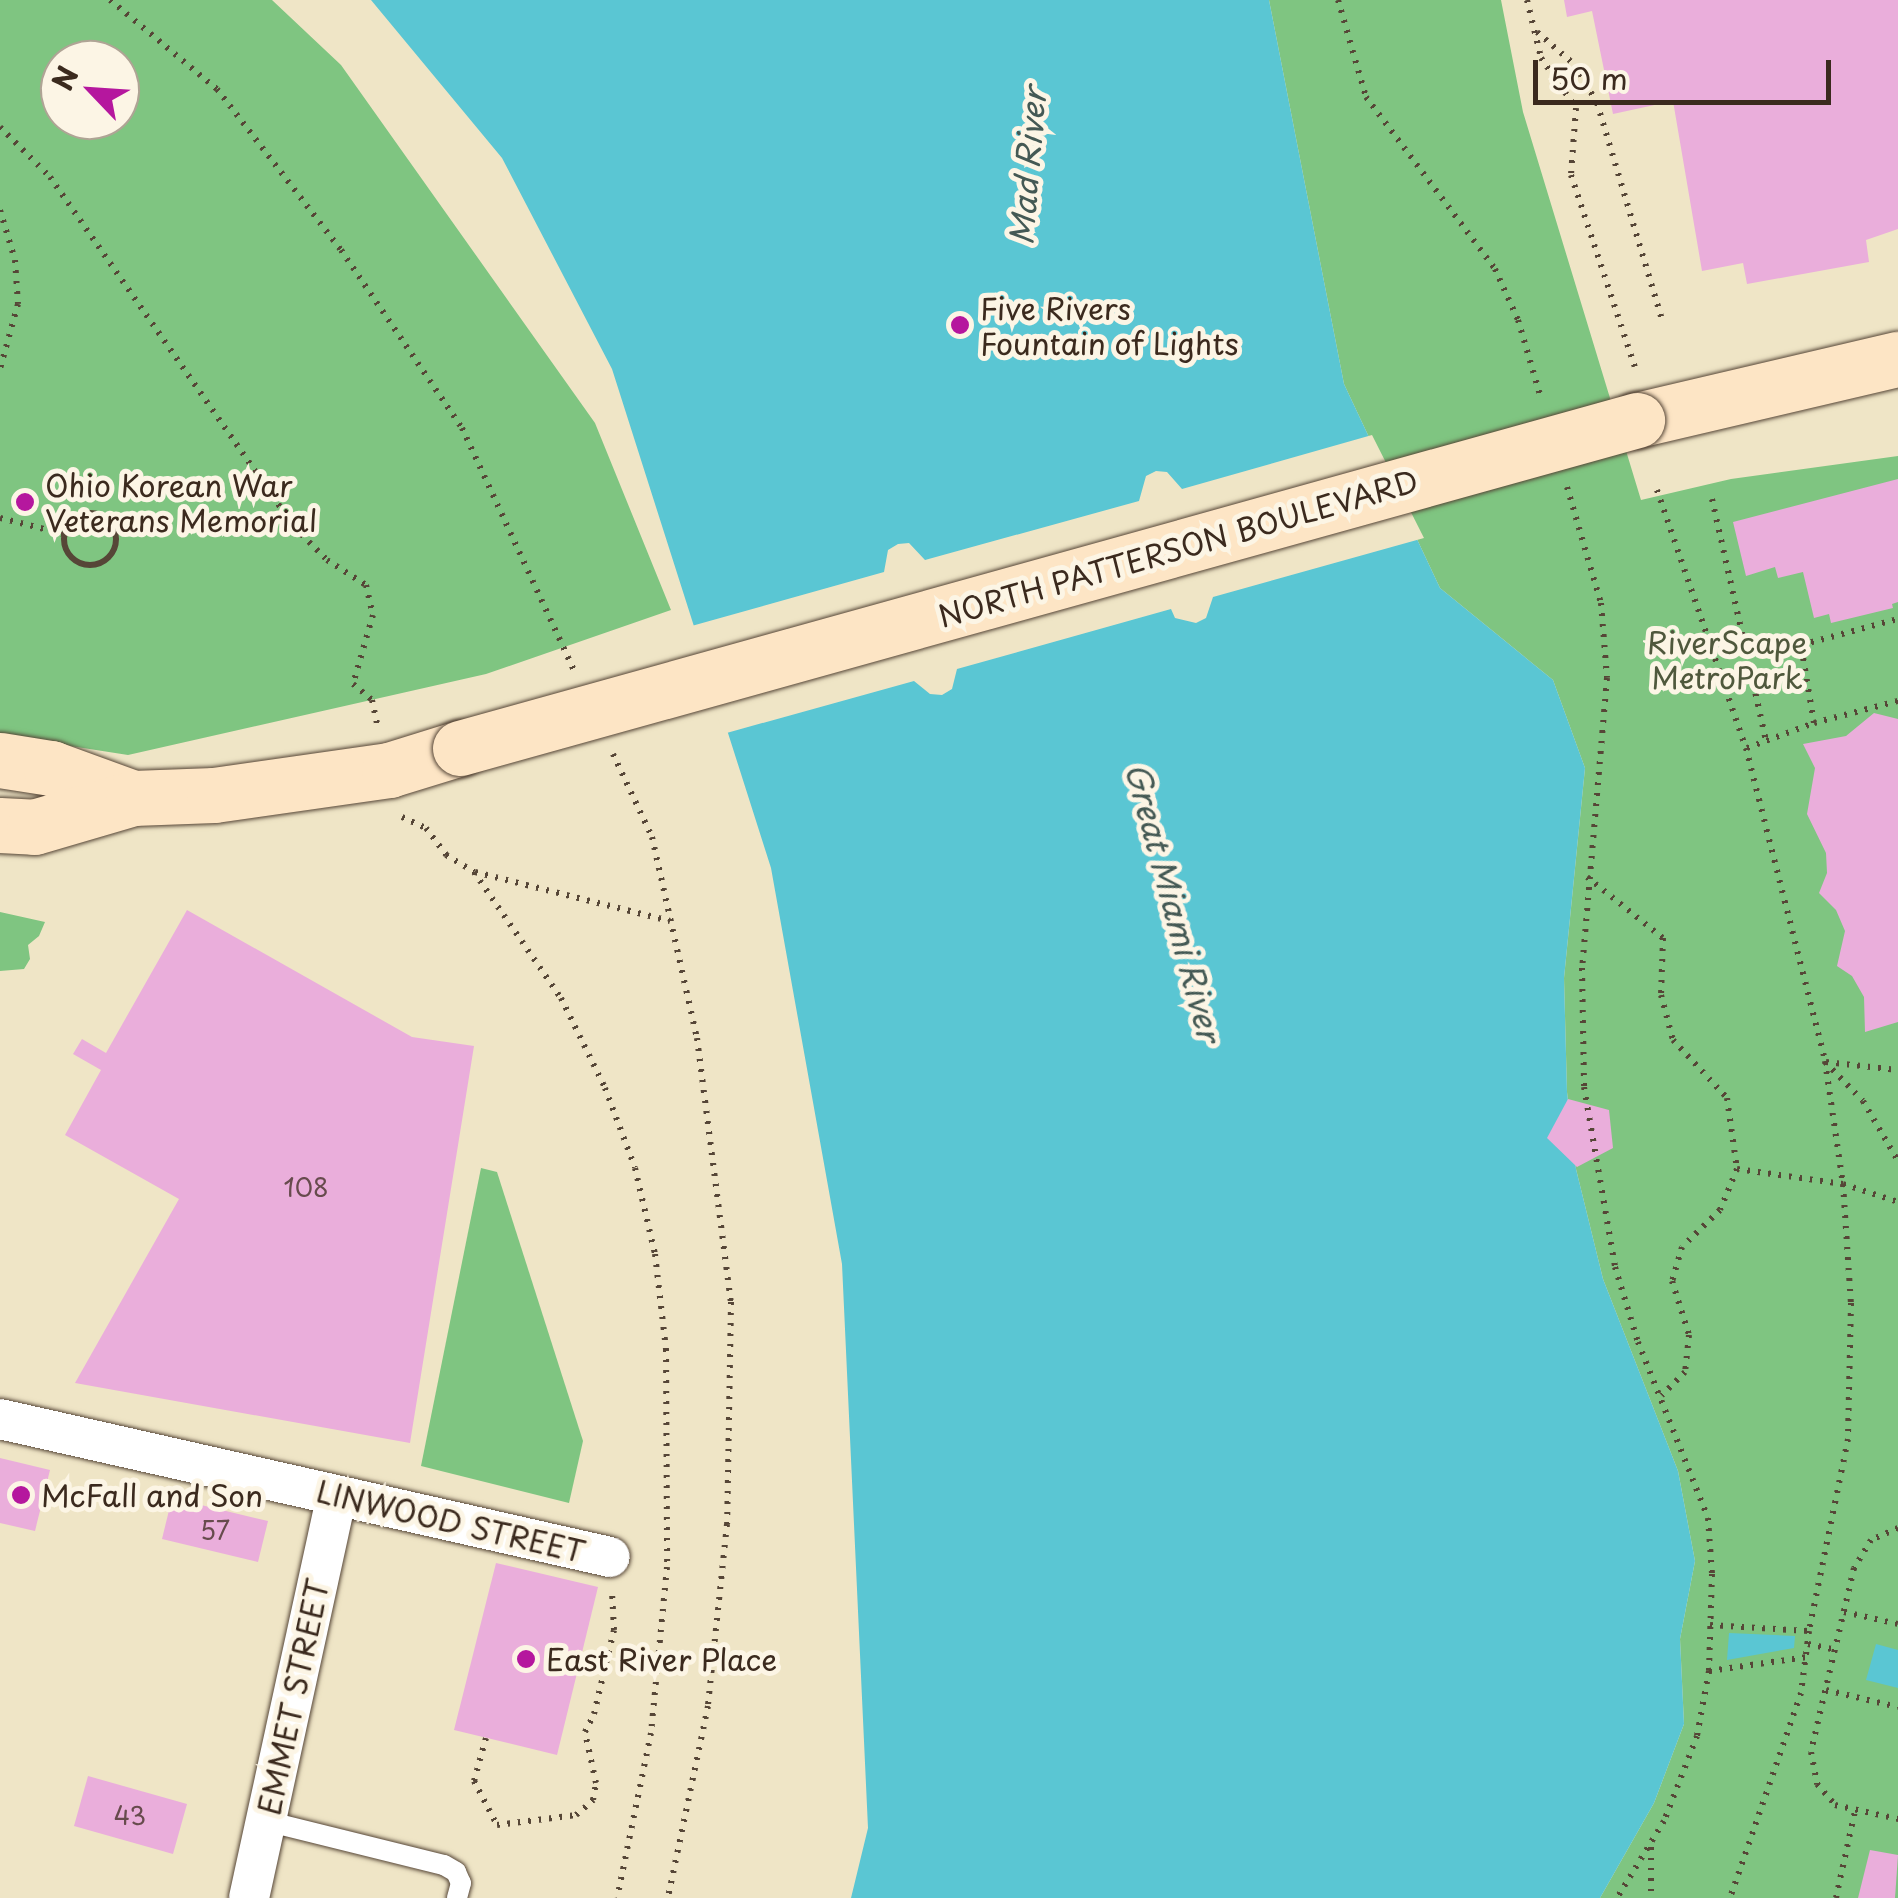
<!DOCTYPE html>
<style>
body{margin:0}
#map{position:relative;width:1898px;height:1898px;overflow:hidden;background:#efe5c6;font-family:"Playpen Sans",sans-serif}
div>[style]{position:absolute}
.green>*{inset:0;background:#7fc581}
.water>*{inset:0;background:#5ac6d3}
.pier>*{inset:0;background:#efe5c6}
.building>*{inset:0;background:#eaaedb}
.path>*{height:6px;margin-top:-3px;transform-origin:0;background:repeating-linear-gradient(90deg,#564637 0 2.5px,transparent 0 10.5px)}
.path>.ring{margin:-3px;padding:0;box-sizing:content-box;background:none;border:6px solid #564637;border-radius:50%}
.roads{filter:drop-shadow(0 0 2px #564637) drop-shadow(0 0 2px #564637)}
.service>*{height:20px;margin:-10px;padding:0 10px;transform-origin:10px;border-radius:10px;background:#fff}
.minor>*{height:40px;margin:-20px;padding:0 20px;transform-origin:20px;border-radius:20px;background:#fff}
.secondary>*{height:55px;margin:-27.5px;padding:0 27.5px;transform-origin:27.5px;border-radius:27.5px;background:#fde5c5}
.bridges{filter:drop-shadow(0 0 2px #564637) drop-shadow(0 0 2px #564637)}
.secondary-bridge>*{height:55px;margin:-27.5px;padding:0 27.5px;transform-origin:27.5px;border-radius:27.5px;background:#fde5c5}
.dots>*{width:28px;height:28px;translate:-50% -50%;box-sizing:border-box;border:5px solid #fcf5e5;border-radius:50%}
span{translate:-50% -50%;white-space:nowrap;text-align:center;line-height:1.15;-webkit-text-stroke:10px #fcf5e5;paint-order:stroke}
.number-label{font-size:25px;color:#674b4d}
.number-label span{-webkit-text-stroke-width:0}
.poi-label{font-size:30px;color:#3b2a1e}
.left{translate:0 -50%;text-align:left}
.street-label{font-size:30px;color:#3b2a1e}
.park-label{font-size:30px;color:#4f583c}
.water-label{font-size:32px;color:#445954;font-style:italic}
.north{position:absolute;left:40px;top:40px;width:100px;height:100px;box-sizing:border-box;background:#fcf5e5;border:2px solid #afa495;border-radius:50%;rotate:295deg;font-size:28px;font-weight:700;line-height:40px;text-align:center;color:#3b2a1e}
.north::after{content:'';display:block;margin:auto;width:35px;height:45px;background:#b5179e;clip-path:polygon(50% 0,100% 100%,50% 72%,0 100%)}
.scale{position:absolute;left:1533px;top:60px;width:298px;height:45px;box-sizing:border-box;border:5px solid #3b2a1e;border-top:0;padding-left:12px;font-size:30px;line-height:35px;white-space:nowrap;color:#3b2a1e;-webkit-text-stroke:8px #fcf5e5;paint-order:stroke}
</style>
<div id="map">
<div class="green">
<div style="clip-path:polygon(evenodd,0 0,272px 0,341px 65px,595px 423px,671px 610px,486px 674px,128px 755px,0 735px,0 0,60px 60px,120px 60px,120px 120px,60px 120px,60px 60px)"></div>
<div style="clip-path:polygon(1269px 0,1501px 0,1523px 112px,1641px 500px,1731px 479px,1898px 456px,1898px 1898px,1600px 1898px,1654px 1803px,1684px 1724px,1680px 1639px,1695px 1561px,1678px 1471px,1603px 1279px,1576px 1169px,1567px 1092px,1564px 978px,1585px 768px,1553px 680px,1440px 588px,1344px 384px)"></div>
<div style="clip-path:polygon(0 912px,45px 922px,39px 936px,28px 945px,30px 959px,24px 969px,0 971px)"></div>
<div style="clip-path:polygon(481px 1168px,497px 1172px,583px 1441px,569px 1503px,421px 1466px)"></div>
</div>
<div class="water">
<div style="clip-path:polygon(371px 0,1269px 0,1344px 384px,1440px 588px,1553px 680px,1585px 768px,1564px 978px,1567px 1092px,1576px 1169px,1603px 1279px,1678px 1471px,1695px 1561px,1680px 1639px,1684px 1724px,1654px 1803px,1600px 1898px,851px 1898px,868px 1828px,842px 1264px,771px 868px,612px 369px,502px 158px)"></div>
<div style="clip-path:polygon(1729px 1633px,1795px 1636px,1794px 1648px,1727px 1660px)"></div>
<div style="clip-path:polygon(1876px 1644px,1898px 1650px,1898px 1688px,1866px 1680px)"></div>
</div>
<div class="pier">
<div style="clip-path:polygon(1372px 435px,1424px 538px,1213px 597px,1206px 618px,1196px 623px,1175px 618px,1171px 609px,957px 669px,952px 689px,942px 695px,930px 694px,914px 681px,723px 734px,688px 627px,884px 572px,888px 550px,898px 544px,909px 543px,925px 560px,1139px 501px,1146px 476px,1156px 471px,1167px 472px,1182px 489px)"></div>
</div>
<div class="building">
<div style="clip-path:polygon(1564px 0,1898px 0,1898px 229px,1866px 240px,1869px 262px,1747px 284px,1743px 263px,1702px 271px,1673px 101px,1613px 114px,1592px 11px,1567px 17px)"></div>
<div style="clip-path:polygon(1898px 479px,1898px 602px,1892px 604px,1893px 608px,1831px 623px,1829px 614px,1814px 618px,1803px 572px,1778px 578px,1775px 567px,1746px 576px,1733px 522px)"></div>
<div style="clip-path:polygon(1874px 713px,1898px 719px,1898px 1022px,1865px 1032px,1864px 997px,1852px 976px,1837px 966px,1845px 931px,1836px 910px,1819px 893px,1827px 873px,1826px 853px,1807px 814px,1815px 768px,1803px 744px,1846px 736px)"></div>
<div style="clip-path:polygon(187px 910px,412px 1037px,474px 1046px,410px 1443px,75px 1383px,179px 1199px,65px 1135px,101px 1070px,73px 1054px,82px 1039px,106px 1053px)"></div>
<div style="clip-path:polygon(1568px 1099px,1609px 1110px,1613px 1148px,1577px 1167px,1547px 1138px)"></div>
<div style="clip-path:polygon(0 1458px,50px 1470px,35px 1531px,0 1523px)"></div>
<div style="clip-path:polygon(172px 1498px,268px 1521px,258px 1562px,162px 1539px)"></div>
<div style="clip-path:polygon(496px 1563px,598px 1587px,557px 1755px,454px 1730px)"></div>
<div style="clip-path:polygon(88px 1776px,187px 1804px,173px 1854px,74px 1826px)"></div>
<div style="clip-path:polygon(1870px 1850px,1898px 1855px,1895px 1898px,1858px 1898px)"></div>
</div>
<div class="path">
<div style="left:110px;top:0;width:139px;rotate:39.8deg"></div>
<div style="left:217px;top:89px;width:203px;rotate:52.4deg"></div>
<div style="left:341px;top:250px;width:215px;rotate:55.8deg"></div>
<div style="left:462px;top:428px;width:267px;rotate:65.2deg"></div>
<div style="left:1338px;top:0;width:101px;rotate:73.9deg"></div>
<div style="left:1366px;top:97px;width:215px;rotate:53.1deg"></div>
<div style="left:1495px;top:269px;width:56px;rotate:65.7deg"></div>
<div style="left:1518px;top:320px;width:81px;rotate:73.6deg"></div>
<div style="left:1527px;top:0;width:60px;rotate:76.4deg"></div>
<div style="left:1541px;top:58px;width:61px;rotate:55deg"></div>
<div style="left:1576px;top:108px;width:67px;rotate:94.3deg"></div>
<div style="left:1571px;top:175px;width:202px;rotate:71.6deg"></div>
<div style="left:1537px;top:32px;width:50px;rotate:41deg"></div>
<div style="left:1575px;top:65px;width:44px;rotate:59.9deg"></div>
<div style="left:1597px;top:103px;width:230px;rotate:73.3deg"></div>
<div style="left:0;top:127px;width:71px;rotate:45deg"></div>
<div style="left:50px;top:177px;width:427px;rotate:55.1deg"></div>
<div style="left:294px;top:527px;width:47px;rotate:45deg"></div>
<div style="left:327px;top:560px;width:46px;rotate:32.7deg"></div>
<div style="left:366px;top:585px;width:31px;rotate:77deg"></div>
<div style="left:373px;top:615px;width:72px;rotate:106.2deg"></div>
<div style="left:353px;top:684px;width:25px;rotate:40deg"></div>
<div style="left:372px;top:700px;width:25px;rotate:78deg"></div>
<div style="left:0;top:210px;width:52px;rotate:73.3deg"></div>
<div style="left:15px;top:260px;width:44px;rotate:86.1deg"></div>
<div style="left:18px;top:304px;width:67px;rotate:105.5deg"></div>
<div style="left:1567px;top:487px;width:121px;rotate:73.7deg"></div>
<div style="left:1601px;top:603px;width:75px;rotate:85.4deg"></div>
<div style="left:1607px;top:678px;width:291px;rotate:94.9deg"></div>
<div style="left:1582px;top:968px;width:119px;rotate:89deg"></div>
<div style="left:1584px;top:1087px;width:183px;rotate:80.2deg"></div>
<div style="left:1615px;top:1267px;width:78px;rotate:73deg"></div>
<div style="left:1638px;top:1342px;width:189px;rotate:68.3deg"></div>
<div style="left:1708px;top:1518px;width:56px;rotate:85.9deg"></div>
<div style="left:1712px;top:1574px;width:97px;rotate:91.8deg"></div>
<div style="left:1709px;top:1671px;width:66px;rotate:100.5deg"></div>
<div style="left:1697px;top:1736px;width:91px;rotate:111.2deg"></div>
<div style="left:1664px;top:1821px;width:90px;rotate:121.4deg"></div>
<div style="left:1657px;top:490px;width:273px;rotate:71deg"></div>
<div style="left:1746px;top:748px;width:323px;rotate:75.8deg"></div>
<div style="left:1825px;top:1061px;width:124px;rotate:81.7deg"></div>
<div style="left:1843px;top:1184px;width:119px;rotate:86.2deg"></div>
<div style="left:1851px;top:1303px;width:136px;rotate:91.3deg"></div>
<div style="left:1848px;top:1439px;width:196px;rotate:101.5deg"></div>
<div style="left:1809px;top:1631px;width:63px;rotate:97.4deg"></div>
<div style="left:1801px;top:1693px;width:217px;rotate:109.1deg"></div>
<div style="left:1712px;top:499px;width:248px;rotate:77.4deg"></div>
<div class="ring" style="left:64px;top:513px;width:46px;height:46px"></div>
<div style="left:0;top:518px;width:66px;rotate:14deg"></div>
<div style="left:1814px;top:723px;width:79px;rotate:-99.5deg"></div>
<div style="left:1801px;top:645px;width:100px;rotate:-15deg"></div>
<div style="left:1747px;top:748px;width:72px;rotate:-20.5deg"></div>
<div style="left:1814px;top:723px;width:87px;rotate:-14.7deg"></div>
<div style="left:613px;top:754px;width:92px;rotate:64.8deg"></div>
<div style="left:652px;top:837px;width:206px;rotate:77.4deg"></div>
<div style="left:697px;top:1038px;width:266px;rotate:82.7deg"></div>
<div style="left:731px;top:1302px;width:222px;rotate:91deg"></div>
<div style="left:727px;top:1524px;width:183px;rotate:96deg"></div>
<div style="left:708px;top:1706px;width:196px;rotate:101.8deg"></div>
<div style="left:402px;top:817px;width:26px;rotate:25deg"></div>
<div style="left:426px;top:828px;width:34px;rotate:53deg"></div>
<div style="left:446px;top:855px;width:33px;rotate:31deg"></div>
<div style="left:474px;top:872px;width:153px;rotate:55.4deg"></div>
<div style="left:561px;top:998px;width:100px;rotate:63.9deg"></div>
<div style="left:605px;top:1088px;width:85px;rotate:69.4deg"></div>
<div style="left:635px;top:1168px;width:88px;rotate:76.9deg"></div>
<div style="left:655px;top:1254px;width:96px;rotate:83.4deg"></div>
<div style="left:666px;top:1349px;width:218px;rotate:89.7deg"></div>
<div style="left:667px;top:1567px;width:167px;rotate:95.5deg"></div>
<div style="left:651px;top:1733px;width:168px;rotate:101.6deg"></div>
<div style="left:475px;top:872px;width:201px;rotate:14.1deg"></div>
<div style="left:1587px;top:877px;width:97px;rotate:38.8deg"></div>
<div style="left:1663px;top:938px;width:57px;rotate:92deg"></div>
<div style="left:1661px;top:995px;width:47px;rotate:75.1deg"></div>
<div style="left:1673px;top:1040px;width:79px;rotate:47deg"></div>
<div style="left:1727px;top:1098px;width:72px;rotate:82deg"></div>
<div style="left:1737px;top:1169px;width:44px;rotate:112.5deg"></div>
<div style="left:1720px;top:1210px;width:53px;rotate:135.8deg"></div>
<div style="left:1682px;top:1247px;width:35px;rotate:106deg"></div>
<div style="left:1672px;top:1281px;width:57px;rotate:72.5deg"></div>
<div style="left:1689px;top:1335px;width:37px;rotate:96deg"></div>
<div style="left:1685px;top:1372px;width:33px;rotate:135deg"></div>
<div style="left:1825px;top:1062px;width:54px;rotate:45.7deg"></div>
<div style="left:1863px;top:1101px;width:69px;rotate:59.7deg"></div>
<div style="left:1826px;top:1062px;width:72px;rotate:6.3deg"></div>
<div style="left:1737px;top:1169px;width:107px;rotate:8.1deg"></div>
<div style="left:1843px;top:1184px;width:58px;rotate:18.1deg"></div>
<div style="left:1898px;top:1528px;width:30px;rotate:156deg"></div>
<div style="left:1871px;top:1540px;width:33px;rotate:121deg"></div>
<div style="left:1854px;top:1568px;width:189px;rotate:103.2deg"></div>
<div style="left:1811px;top:1752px;width:33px;rotate:79deg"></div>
<div style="left:1817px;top:1784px;width:28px;rotate:49deg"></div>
<div style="left:1835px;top:1805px;width:65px;rotate:12.5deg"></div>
<div style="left:1844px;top:1612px;width:55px;rotate:12.5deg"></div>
<div style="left:1710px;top:1625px;width:99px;rotate:3.5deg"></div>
<div style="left:1808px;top:1644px;width:29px;rotate:12deg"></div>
<div style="left:1709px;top:1671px;width:99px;rotate:-8.1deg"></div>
<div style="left:1826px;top:1690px;width:74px;rotate:13.3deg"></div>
<div style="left:486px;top:1738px;width:45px;rotate:105.6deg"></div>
<div style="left:474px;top:1781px;width:50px;rotate:62.4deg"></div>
<div style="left:497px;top:1825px;width:80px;rotate:-7.2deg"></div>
<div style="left:576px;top:1815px;width:23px;rotate:-41deg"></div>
<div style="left:593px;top:1800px;width:17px;rotate:-80deg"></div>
<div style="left:596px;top:1783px;width:52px;rotate:-102.2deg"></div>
<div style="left:585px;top:1732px;width:20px;rotate:-63deg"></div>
<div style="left:594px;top:1714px;width:86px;rotate:-76.6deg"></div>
<div style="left:614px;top:1630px;width:35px;rotate:-93deg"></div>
<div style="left:1651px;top:1847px;width:51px;rotate:90deg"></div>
<div style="left:1836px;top:1898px;width:89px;rotate:-77.7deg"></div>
</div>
<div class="roads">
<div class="service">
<div style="left:266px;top:1821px;width:183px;rotate:13.9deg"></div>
<div style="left:444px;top:1865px;width:14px;rotate:30deg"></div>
<div style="left:456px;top:1872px;width:12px;rotate:66deg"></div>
<div style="left:461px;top:1883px;width:16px;rotate:105deg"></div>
</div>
<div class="minor">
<div style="left:0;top:1419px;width:625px;rotate:12.75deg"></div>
<div style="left:249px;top:1898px;width:412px;rotate:-77.7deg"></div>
</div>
<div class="secondary">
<div style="left:1637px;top:420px;width:268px;rotate:-13.2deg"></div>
<div style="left:0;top:760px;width:52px;rotate:8.9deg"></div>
<div style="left:51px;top:768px;width:87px;rotate:20.1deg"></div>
<div style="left:0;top:825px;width:34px;rotate:3deg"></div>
<div style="left:34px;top:827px;width:103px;rotate:-16.3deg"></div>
<div style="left:133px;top:798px;width:81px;rotate:-2.1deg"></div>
<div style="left:214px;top:795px;width:177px;rotate:-8.1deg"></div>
<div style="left:389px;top:770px;width:74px;rotate:-17.2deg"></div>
</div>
</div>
<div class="bridges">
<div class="secondary-bridge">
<div style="left:460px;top:748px;width:1222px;rotate:-15.57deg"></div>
</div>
</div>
<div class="dots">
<div style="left:960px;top:325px;background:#b5179e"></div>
<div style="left:25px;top:502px;background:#b5179e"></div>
<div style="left:21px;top:1495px;background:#b5179e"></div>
<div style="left:526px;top:1659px;background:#b5179e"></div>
</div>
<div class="number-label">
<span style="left:306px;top:1187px">108</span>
<span style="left:215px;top:1530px">57</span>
<span style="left:130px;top:1815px">43</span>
</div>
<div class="poi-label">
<span class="left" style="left:980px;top:325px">Five Rivers<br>Fountain of Lights</span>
<span class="left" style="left:45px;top:502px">Ohio Korean War<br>Veterans Memorial</span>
<span class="left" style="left:41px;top:1495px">McFall and Son</span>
<span class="left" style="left:546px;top:1659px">East River Place</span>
</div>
<div class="street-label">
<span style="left:1178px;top:548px;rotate:-16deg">NORTH PATTERSON BOULEVARD</span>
<span style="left:451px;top:1521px;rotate:13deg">LINWOOD STREET</span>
<span style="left:293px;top:1697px;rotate:-78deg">EMMET STREET</span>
</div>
<div class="park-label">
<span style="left:1727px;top:659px">RiverScape<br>MetroPark</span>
</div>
<div class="water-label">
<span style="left:1027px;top:166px;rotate:-85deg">Mad River</span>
<span style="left:1174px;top:902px;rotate:75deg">Great Miami River</span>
</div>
<div class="north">N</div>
<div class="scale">50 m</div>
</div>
